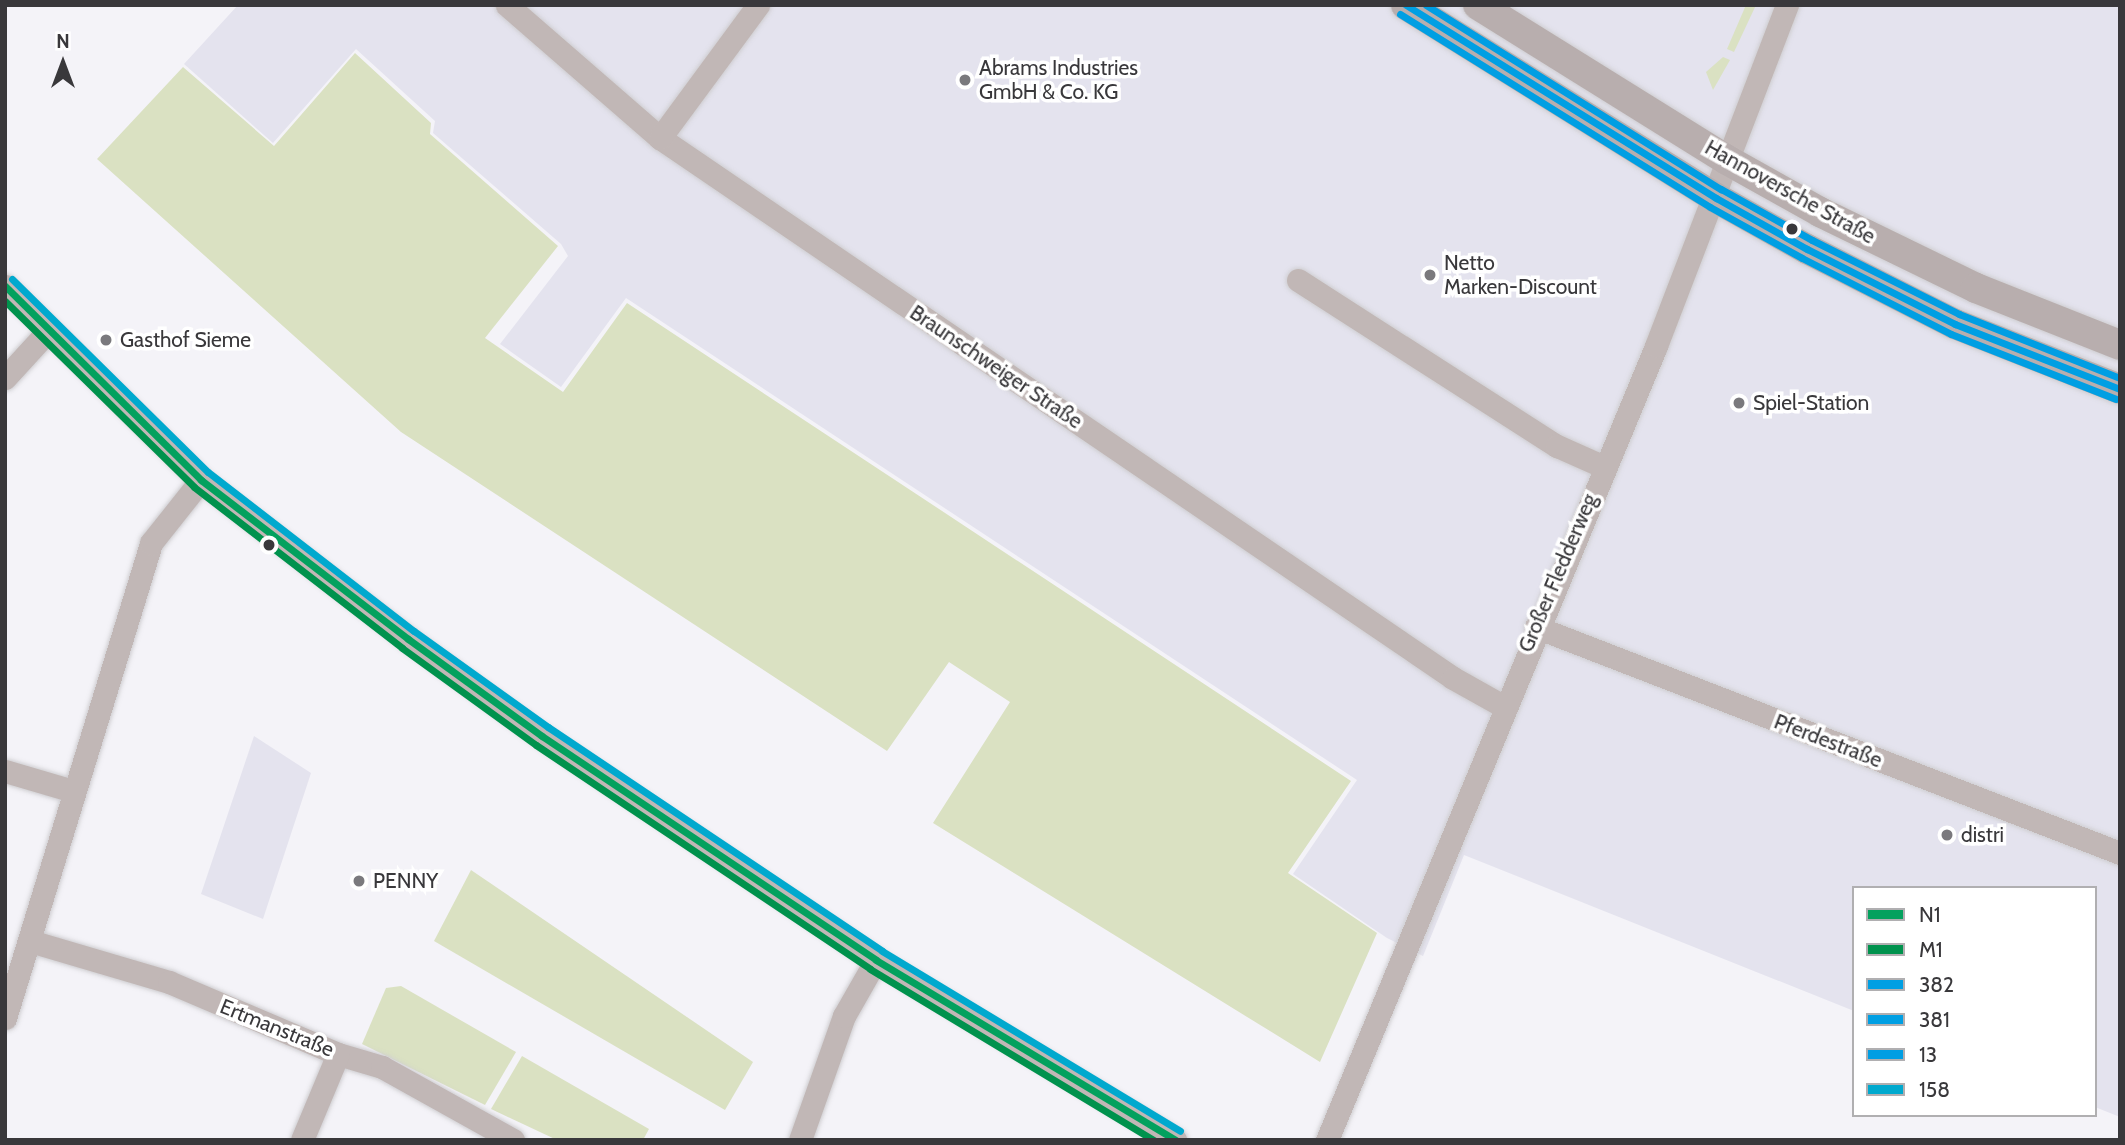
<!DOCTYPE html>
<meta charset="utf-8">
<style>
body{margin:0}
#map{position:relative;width:2125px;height:1145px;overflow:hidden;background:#f4f3f8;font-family:Cabin,sans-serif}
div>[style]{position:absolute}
.built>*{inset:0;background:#e4e3ee}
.green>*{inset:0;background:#dae1c2}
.roads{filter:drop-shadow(0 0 2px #cfced1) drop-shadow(0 0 2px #cfced1)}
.minor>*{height:23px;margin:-11.5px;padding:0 11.5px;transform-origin:11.5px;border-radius:11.5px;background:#c1b7b6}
.major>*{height:30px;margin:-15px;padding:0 15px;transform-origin:15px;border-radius:15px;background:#b8aeae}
.bus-1>*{height:7px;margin:-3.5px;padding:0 3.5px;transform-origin:3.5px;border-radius:3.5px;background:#03a15e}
.bus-2>*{height:7px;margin:-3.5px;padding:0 3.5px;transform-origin:3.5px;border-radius:3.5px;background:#00924d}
.bus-3>*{height:7px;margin:-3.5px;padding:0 3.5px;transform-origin:3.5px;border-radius:3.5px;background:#009fe3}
.bus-4>*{height:7px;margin:-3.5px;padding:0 3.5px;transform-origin:3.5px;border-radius:3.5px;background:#009fe3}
.bus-5>*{height:7px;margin:-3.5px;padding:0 3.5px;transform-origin:3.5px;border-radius:3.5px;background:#009ee3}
.bus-6>*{height:7px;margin:-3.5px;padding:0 3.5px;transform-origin:3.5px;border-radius:3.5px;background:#00a9ce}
.dots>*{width:19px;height:19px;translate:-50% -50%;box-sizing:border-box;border:4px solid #fff;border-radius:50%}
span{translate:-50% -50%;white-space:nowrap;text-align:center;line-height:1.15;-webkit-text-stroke:7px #fff;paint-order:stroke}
.poi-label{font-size:21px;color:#39383b}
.left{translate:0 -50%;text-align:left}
.street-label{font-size:21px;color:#39383b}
.frame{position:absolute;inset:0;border:7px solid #39383b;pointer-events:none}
.legend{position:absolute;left:1852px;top:886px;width:245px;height:231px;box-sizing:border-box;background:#fff;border:2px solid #b0afb1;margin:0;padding:9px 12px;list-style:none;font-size:21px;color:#39383b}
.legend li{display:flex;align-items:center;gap:14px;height:35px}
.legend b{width:35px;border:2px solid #b0afb1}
.north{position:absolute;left:28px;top:28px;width:70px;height:70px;-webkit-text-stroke:5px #fff;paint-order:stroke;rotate:0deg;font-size:19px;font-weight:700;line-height:28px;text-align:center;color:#39383b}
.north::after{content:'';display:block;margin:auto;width:24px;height:32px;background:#39383b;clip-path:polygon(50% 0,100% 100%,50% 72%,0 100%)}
</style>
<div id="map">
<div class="built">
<div style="clip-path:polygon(238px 5px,2120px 5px,2120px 1117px,2095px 1107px,2095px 888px,1854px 888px,1854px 1011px,1464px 855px,1423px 956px,1387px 938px,1293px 874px,1357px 780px,626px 298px,561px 387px,500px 344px,568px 256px,561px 244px,433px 133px,435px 121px,356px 49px,273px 143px,184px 64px)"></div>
<div style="clip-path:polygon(254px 736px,311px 773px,263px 919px,201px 894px)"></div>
</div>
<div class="green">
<div style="clip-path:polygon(1746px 5px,1756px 5px,1734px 52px,1727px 49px)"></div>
<div style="clip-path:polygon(355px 53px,431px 123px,430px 134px,558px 246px,485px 338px,563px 392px,627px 303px,1351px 781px,1288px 873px,1377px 933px,1320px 1062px,933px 823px,1010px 702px,949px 662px,887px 751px,401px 432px,97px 159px,183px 67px,274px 146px)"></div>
<div style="clip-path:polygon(1723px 57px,1730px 60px,1713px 90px,1706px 72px)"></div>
<div style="clip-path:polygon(471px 870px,753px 1062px,725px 1110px,434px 941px)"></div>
<div style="clip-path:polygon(401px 986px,516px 1052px,485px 1105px,362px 1044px,386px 988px)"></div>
<div style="clip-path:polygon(522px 1056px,649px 1129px,643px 1140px,557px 1140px,491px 1109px)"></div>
</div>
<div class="roads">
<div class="minor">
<div style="left:507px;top:5px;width:203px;rotate:41deg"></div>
<div style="left:660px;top:138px;width:959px;rotate:34.25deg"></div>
<div style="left:1453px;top:678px;width:57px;rotate:29.2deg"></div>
<div style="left:660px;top:138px;width:165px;rotate:-53.6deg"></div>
<div style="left:1298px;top:280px;width:308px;rotate:32.7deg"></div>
<div style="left:1557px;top:446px;width:49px;rotate:24deg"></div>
<div style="left:5px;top:286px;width:276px;rotate:44.7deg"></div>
<div style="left:201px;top:480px;width:261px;rotate:37.5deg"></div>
<div style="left:408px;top:639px;width:165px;rotate:35.9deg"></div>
<div style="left:542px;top:736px;width:402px;rotate:33.8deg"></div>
<div style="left:876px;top:960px;width:349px;rotate:31deg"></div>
<div style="left:5px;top:378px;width:65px;rotate:-47.5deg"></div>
<div style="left:1536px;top:627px;width:626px;rotate:21.16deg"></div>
<div style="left:5px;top:771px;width:71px;rotate:16.4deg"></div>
<div style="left:30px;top:941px;width:145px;rotate:16.4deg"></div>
<div style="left:169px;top:982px;width:184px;rotate:23.1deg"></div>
<div style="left:338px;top:1054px;width:46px;rotate:16.5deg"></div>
<div style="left:382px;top:1067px;width:150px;rotate:29.1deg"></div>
<div style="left:5px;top:1018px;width:497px;rotate:-72.9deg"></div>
<div style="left:151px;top:543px;width:80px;rotate:-51.6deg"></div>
<div style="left:302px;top:1140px;width:93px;rotate:-67.3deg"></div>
<div style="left:800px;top:1140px;width:132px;rotate:-70.5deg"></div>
<div style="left:844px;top:1016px;width:64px;rotate:-60.3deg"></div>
<div style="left:1327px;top:1140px;width:859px;rotate:-67.49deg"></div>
<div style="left:1656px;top:346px;width:365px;rotate:-69deg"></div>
</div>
<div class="major">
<div style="left:1406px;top:5px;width:365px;rotate:31.9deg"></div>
<div style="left:1716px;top:198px;width:104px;rotate:29.3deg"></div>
<div style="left:1807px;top:249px;width:166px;rotate:26.9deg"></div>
<div style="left:1955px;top:324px;width:177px;rotate:21.5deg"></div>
<div style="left:1478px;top:5px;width:293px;rotate:31.9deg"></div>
<div style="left:1727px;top:160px;width:107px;rotate:29.2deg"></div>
<div style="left:1820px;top:212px;width:174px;rotate:26deg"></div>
<div style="left:1976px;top:288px;width:155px;rotate:21.6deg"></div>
</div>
</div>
<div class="bus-1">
<div style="left:5px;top:286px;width:276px;rotate:44.7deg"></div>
<div style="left:201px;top:480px;width:261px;rotate:37.5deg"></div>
<div style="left:408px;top:639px;width:165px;rotate:35.9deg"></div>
<div style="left:542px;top:736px;width:402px;rotate:33.8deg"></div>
<div style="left:876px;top:960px;width:349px;rotate:31deg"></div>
</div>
<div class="bus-2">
<div style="left:5px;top:301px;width:265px;rotate:44.5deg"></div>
<div style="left:194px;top:487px;width:263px;rotate:37.7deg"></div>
<div style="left:402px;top:648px;width:165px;rotate:35.9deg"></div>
<div style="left:536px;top:745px;width:402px;rotate:33.8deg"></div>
<div style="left:870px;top:969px;width:332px;rotate:31.1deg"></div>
</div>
<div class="bus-3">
<div style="left:1406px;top:5px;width:365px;rotate:31.9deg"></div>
<div style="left:1716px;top:198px;width:104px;rotate:29.3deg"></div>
<div style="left:1807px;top:249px;width:166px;rotate:26.9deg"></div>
<div style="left:1955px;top:324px;width:177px;rotate:21.5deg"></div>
</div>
<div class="bus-4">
<div style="left:1400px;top:14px;width:365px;rotate:31.9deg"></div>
<div style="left:1710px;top:207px;width:105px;rotate:29deg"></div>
<div style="left:1802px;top:258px;width:167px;rotate:27deg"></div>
<div style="left:1951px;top:334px;width:177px;rotate:21.5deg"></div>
</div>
<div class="bus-5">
<div style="left:1426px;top:5px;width:348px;rotate:32deg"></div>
<div style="left:1721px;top:189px;width:104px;rotate:29.3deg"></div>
<div style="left:1812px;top:240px;width:165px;rotate:26.7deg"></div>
<div style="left:1959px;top:314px;width:173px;rotate:21.7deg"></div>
</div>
<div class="bus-6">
<div style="left:12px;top:279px;width:275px;rotate:44.6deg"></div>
<div style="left:208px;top:472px;width:260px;rotate:37.7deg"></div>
<div style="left:414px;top:631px;width:165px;rotate:35.6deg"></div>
<div style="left:548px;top:727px;width:402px;rotate:33.8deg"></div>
<div style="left:882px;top:951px;width:348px;rotate:31.1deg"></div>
</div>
<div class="dots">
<div style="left:965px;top:80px;background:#7a797d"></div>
<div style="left:1792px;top:229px;background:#39383b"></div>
<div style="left:1430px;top:275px;background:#7a797d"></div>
<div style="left:106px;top:340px;background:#7a797d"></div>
<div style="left:1739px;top:403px;background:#7a797d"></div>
<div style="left:269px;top:545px;background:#39383b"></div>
<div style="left:1947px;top:835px;background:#7a797d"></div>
<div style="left:359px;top:881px;background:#7a797d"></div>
</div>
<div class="poi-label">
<span class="left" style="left:979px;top:80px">Abrams Industries<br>GmbH &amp; Co. KG</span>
<span class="left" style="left:1444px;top:275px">Netto<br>Marken-Discount</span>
<span class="left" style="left:120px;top:340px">Gasthof Sieme</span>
<span class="left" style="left:1753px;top:403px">Spiel-Station</span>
<span class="left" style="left:1961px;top:835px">distri</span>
<span class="left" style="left:373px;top:881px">PENNY</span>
</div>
<div class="street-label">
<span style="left:1790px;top:192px;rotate:29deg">Hannoversche Straße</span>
<span style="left:996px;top:367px;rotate:34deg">Braunschweiger Straße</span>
<span style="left:1558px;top:573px;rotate:-67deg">Großer Fledderweg</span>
<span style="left:1828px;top:741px;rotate:21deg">Pferdestraße</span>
<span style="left:277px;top:1028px;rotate:22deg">Ertmanstraße</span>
</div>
<div class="frame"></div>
<ul class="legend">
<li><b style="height:9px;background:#03a15e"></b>N1</li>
<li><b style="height:9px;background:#00924d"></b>M1</li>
<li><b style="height:9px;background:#009fe3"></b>382</li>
<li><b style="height:9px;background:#009fe3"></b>381</li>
<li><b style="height:9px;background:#009ee3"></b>13</li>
<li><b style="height:9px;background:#00a9ce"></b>158</li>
</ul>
<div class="north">N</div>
</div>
